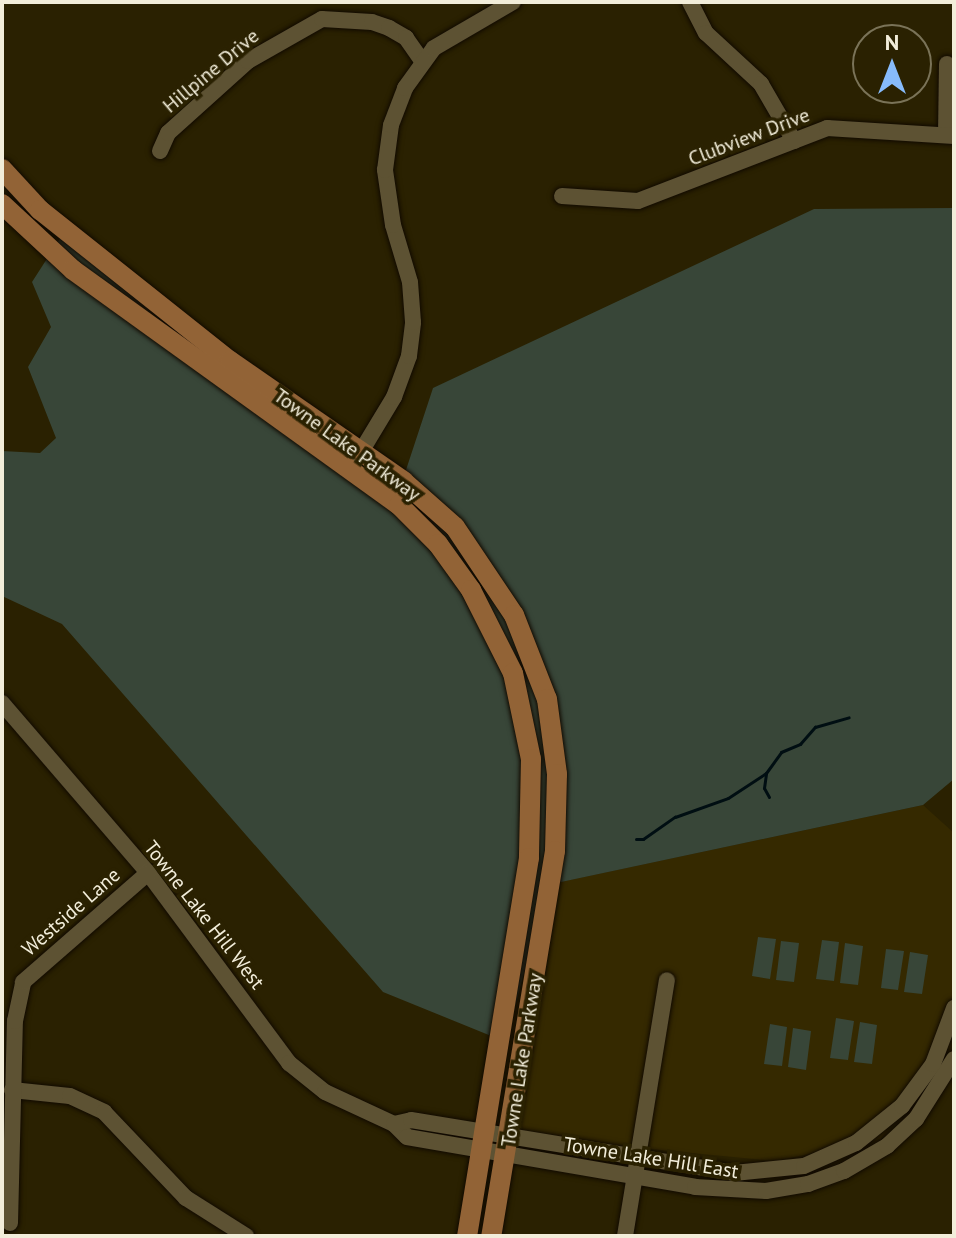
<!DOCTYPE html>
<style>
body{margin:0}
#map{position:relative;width:956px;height:1238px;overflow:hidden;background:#2a2101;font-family:"PT Sans",sans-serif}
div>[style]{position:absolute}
.built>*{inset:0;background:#352900}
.green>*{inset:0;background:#384638}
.stream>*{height:3px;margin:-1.5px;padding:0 1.5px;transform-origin:1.5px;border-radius:1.5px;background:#000e12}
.roads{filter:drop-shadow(0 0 2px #110a00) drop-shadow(0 0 2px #110a00)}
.minor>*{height:16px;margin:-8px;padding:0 8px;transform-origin:8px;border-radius:8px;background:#5d5233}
.major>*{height:20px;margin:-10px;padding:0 10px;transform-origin:10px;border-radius:10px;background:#926336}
span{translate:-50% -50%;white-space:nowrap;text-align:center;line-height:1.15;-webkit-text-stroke:7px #2a2101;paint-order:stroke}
.street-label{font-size:20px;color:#f2edda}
.frame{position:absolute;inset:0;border:4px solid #f2edda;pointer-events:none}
.north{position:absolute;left:852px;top:24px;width:80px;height:80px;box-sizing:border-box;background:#2a2101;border:2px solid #7a7358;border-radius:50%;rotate:0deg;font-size:22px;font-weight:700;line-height:32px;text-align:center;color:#f2edda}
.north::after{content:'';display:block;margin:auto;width:28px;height:36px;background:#87bbfb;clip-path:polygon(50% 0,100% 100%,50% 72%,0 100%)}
</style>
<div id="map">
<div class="built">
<div style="clip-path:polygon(923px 805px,954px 833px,954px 1020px,881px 1139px,775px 1161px,484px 1133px,546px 885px)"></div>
</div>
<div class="green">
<div style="clip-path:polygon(954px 208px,954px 779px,923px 805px,547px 885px,506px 1042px,383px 992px,62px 624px,2px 596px,2px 451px,40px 453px,56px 438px,28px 367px,51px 327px,32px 282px,68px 226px,403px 479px,433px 388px,814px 209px)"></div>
<div style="clip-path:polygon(758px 937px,776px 939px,770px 979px,752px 976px)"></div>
<div style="clip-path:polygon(822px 940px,839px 942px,834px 981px,816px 979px)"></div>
<div style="clip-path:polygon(781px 941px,799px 943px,794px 982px,776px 980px)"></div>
<div style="clip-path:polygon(845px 943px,863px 946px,858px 985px,840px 983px)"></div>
<div style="clip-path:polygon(886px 949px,904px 951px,898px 990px,881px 988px)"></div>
<div style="clip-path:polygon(910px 952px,928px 955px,922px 994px,904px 992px)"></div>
<div style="clip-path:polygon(836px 1018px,854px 1021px,848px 1060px,830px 1058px)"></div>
<div style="clip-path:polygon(860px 1022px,877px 1025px,872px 1064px,854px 1062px)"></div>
<div style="clip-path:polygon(770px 1024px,787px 1027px,782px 1066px,764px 1064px)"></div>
<div style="clip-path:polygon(793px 1028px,811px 1031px,806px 1070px,788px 1067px)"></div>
</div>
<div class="stream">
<div style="left:769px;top:797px;width:10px;rotate:-119deg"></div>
<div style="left:764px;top:788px;width:15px;rotate:-82deg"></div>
<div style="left:766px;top:773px;width:26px;rotate:-54deg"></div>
<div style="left:781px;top:752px;width:21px;rotate:-23deg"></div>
<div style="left:800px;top:744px;width:23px;rotate:-49deg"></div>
<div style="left:815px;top:727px;width:35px;rotate:-16deg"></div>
<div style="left:636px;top:839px;width:7px"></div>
<div style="left:643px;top:839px;width:39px;rotate:-35deg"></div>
<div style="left:675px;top:817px;width:56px;rotate:-19.7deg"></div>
<div style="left:728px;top:798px;width:45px;rotate:-33.3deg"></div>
</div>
<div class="roads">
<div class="minor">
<div style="left:690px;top:2px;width:35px;rotate:63deg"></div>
<div style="left:706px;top:33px;width:75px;rotate:42.8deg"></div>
<div style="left:761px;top:84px;width:66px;rotate:59.9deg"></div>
<div style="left:946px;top:135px;width:71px;rotate:-89.2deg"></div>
<div style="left:160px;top:151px;width:20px;rotate:-66deg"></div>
<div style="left:168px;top:133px;width:108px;rotate:-42deg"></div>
<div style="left:248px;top:61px;width:85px;rotate:-29.6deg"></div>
<div style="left:322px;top:19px;width:50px;rotate:3.4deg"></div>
<div style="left:372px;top:22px;width:18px;rotate:19deg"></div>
<div style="left:389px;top:28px;width:20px;rotate:30deg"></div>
<div style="left:406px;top:38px;width:28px;rotate:55deg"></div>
<div style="left:562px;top:196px;width:76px;rotate:3.8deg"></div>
<div style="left:638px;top:201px;width:203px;rotate:-21.1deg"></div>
<div style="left:827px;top:128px;width:127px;rotate:3.6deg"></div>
<div style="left:356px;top:460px;width:74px;rotate:-58.9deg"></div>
<div style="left:394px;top:397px;width:44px;rotate:-69.9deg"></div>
<div style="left:409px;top:356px;width:34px;rotate:-83deg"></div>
<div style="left:413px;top:322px;width:40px;rotate:-94.3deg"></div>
<div style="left:410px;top:282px;width:59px;rotate:-106.6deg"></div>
<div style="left:393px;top:225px;width:56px;rotate:-98.3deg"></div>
<div style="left:385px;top:170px;width:45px;rotate:-82.4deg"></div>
<div style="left:391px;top:125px;width:40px;rotate:-69deg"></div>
<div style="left:405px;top:88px;width:49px;rotate:-54.1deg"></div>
<div style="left:434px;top:48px;width:91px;rotate:-30.2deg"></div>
<div style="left:2px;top:703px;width:224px;rotate:49.3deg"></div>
<div style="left:148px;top:873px;width:237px;rotate:53.4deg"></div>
<div style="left:289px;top:1063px;width:46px;rotate:38.9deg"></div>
<div style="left:325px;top:1092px;width:76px;rotate:24.9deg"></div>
<div style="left:394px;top:1124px;width:18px;rotate:45deg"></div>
<div style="left:407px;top:1137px;width:292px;rotate:9.8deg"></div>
<div style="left:695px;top:1187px;width:71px;rotate:3.2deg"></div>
<div style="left:766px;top:1191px;width:43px;rotate:-9.5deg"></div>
<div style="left:808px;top:1184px;width:38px;rotate:-20deg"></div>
<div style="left:844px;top:1171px;width:50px;rotate:-30.2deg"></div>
<div style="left:887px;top:1146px;width:40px;rotate:-43deg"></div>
<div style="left:916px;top:1119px;width:71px;rotate:-57.7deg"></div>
<div style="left:12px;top:1090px;width:58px;rotate:5.9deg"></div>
<div style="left:70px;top:1096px;width:38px;rotate:25deg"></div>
<div style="left:104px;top:1112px;width:119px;rotate:46.4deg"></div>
<div style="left:186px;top:1198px;width:71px;rotate:32.3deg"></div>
<div style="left:394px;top:1124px;width:17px;rotate:-13deg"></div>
<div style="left:411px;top:1120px;width:327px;rotate:9.3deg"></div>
<div style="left:734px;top:1173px;width:70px;rotate:-5.7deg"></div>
<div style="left:804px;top:1166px;width:57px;rotate:-23.9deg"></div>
<div style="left:856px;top:1143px;width:59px;rotate:-38.8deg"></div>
<div style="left:902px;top:1106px;width:52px;rotate:-53.6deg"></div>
<div style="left:933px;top:1064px;width:60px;rotate:-69.4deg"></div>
<div style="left:10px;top:1223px;width:202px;rotate:-88.6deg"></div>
<div style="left:15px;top:1021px;width:40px;rotate:-78deg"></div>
<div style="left:23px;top:982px;width:166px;rotate:-41.1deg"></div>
<div style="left:625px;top:1236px;width:259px;rotate:-80.7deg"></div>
</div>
<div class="major">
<div style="left:2px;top:169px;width:56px;rotate:47.2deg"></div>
<div style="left:40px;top:210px;width:243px;rotate:38.5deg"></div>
<div style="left:230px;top:361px;width:211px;rotate:34.7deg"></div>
<div style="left:403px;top:481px;width:69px;rotate:41.5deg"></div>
<div style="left:455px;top:527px;width:106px;rotate:56.2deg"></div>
<div style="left:514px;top:615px;width:90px;rotate:68.6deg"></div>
<div style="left:547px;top:699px;width:76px;rotate:82.4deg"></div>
<div style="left:557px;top:774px;width:77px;rotate:91.5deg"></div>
<div style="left:555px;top:851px;width:390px;rotate:99.4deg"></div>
<div style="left:2px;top:204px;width:97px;rotate:42.9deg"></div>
<div style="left:73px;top:270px;width:402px;rotate:35.8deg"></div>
<div style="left:399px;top:505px;width:55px;rotate:45deg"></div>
<div style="left:438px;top:544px;width:57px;rotate:54.3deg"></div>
<div style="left:471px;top:590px;width:93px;rotate:63.2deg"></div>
<div style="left:513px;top:673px;width:88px;rotate:78.2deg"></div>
<div style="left:531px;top:759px;width:99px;rotate:91.2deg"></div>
<div style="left:529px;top:858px;width:383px;rotate:99.3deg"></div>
</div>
</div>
<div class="street-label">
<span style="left:211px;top:71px;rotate:-40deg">Hillpine Drive</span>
<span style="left:749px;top:137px;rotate:-21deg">Clubview Drive</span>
<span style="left:347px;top:445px;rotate:36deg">Towne Lake Parkway</span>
<span style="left:71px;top:912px;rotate:-41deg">Westside Lane</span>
<span style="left:204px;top:915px;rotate:52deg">Towne Lake Hill West</span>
<span style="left:522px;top:1060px;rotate:-81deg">Towne Lake Parkway</span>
<span style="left:651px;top:1158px;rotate:9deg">Towne Lake Hill East</span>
</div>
<div class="frame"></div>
<div class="north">N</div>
</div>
